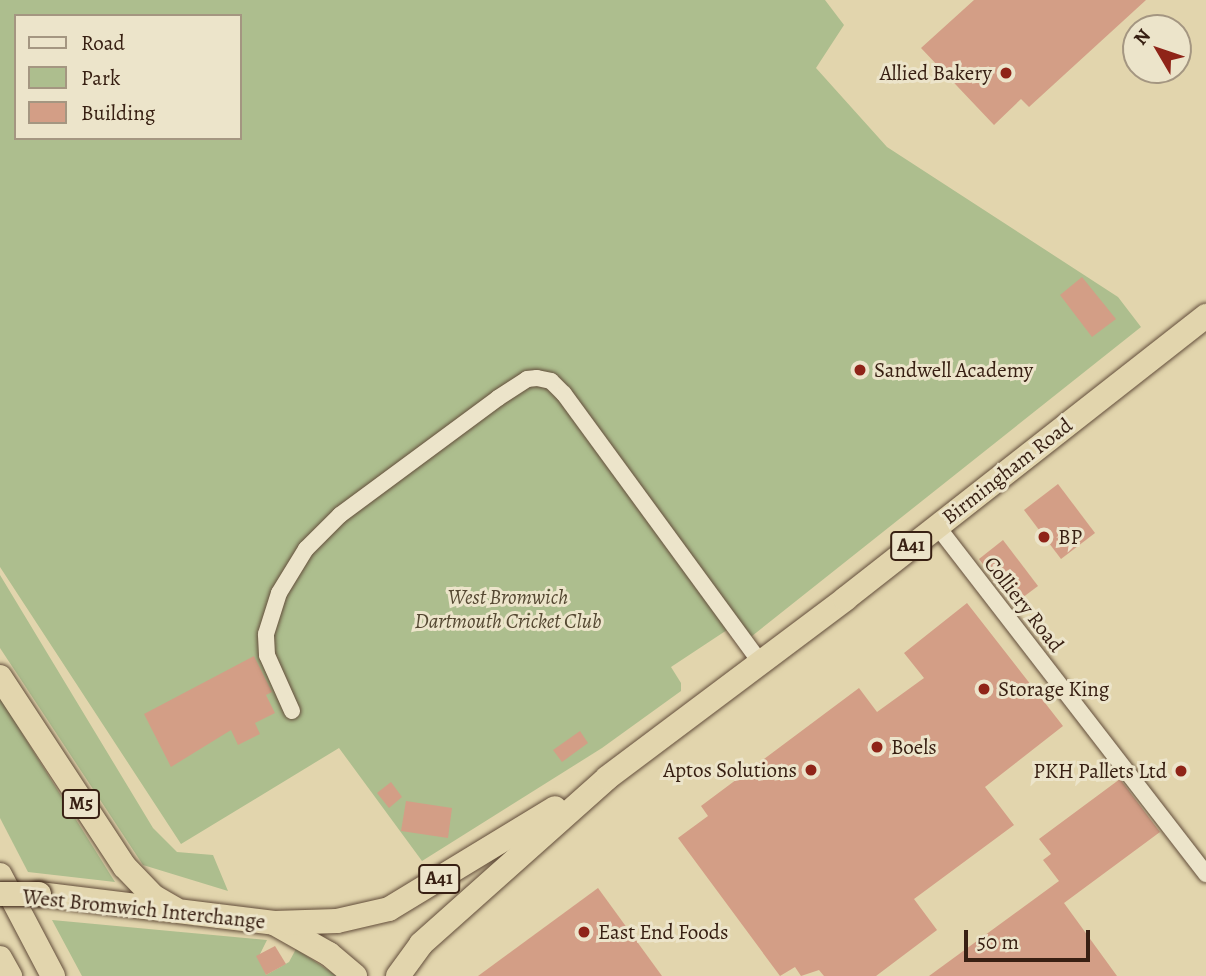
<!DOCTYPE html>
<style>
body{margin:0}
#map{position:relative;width:1206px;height:976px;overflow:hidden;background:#e2d5ad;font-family:Alegreya,serif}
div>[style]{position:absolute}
.green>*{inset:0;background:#adbe8e}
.building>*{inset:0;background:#d39e86}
.roads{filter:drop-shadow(0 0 2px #624d3a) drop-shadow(0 0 2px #624d3a)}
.minor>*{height:16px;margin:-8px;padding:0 8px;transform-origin:8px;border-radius:8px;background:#ece4ca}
.highway>*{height:24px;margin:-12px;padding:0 12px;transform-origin:12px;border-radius:12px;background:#e2d5ad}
.bridges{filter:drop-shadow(0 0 2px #382013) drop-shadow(0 0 2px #382013)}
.highway-bridge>*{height:24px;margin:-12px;padding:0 12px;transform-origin:12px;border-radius:12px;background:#e2d5ad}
.dots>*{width:19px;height:19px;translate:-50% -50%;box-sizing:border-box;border:4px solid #ece4ca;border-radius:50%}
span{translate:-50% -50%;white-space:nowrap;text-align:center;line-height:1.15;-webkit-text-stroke:6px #ece4ca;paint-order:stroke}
.shield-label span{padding:2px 5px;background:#ece4ca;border:2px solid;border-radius:5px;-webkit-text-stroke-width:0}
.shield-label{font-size:19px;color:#382013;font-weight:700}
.poi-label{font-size:21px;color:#382013}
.right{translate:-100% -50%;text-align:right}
.left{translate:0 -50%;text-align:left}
.street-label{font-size:21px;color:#382013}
.park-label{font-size:21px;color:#554832;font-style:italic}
.legend{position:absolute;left:14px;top:14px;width:228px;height:126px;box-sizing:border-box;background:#ece4ca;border:2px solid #a49681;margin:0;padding:9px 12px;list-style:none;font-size:21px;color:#382013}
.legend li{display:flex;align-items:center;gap:14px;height:35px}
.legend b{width:35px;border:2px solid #a49681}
.north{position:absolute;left:1122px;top:14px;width:70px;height:70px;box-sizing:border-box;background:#ece4ca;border:2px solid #a49681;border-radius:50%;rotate:309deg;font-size:19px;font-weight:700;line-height:28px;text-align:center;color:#382013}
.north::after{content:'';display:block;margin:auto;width:24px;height:32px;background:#8f2418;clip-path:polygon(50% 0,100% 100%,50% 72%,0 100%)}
.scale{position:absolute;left:964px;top:930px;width:126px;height:32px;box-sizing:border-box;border:4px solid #382013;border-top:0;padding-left:9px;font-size:21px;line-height:24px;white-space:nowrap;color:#382013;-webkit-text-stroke:5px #ece4ca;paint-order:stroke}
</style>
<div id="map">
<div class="green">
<div style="clip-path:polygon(evenodd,0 0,825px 0,844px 25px,816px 68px,887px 147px,1118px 297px,1141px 327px,747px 640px,730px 628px,671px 667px,681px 683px,681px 691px,602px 748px,422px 861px,339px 748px,181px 844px,0 567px,0 0,16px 16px,240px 16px,240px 138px,16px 138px,16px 16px)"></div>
<div style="clip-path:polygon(0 575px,153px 828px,177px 852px,213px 855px,228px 891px,143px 865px,0 648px)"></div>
<div style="clip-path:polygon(0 698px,115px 882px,28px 872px,0 818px)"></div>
<div style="clip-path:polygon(52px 920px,267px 940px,260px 954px,266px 975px,289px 962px,296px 949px,337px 976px,82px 976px)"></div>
</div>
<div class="building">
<div style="clip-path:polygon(974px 0,1146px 0,1029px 107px,1021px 99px,994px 125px,921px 48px)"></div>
<div style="clip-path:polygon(1082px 277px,1116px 319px,1092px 337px,1060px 295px)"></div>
<div style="clip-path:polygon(1058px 484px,1095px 533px,1061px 559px,1024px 510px)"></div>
<div style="clip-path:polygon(1003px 540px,1038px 586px,1014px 604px,979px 559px)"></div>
<div style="clip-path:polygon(967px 603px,1063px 726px,985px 787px,1014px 825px,914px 899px,937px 930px,876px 976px,824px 976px,819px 970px,801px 976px,795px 967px,780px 976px,678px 838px,708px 816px,701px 806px,859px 688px,877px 712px,924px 678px,904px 653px)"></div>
<div style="clip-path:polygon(254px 656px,272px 692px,266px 695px,275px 713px,255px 723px,260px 734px,238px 745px,231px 730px,171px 767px,144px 714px)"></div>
<div style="clip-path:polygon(580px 731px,588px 743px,562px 762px,553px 750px)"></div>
<div style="clip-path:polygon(1120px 779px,1160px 832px,1064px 903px,1117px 976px,929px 976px,1059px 881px,1043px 860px,1051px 854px,1039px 839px)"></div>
<div style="clip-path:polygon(391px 782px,402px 797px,389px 808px,377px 793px)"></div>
<div style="clip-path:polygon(406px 801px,452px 808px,448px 838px,401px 831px)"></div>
<div style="clip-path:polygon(598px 888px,662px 976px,478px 976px)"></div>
<div style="clip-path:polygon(275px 946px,286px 964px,266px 975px,256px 956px)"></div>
</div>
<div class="roads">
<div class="minor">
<div style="left:937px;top:526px;width:440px;rotate:52.3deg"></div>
<div style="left:292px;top:711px;width:61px;rotate:-114.1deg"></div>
<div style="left:267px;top:655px;width:21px;rotate:-93deg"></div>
<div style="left:266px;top:634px;width:43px;rotate:-72.4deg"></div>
<div style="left:279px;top:593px;width:52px;rotate:-58.5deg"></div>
<div style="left:306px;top:549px;width:48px;rotate:-45deg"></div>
<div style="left:340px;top:515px;width:197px;rotate:-36.5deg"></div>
<div style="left:498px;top:398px;width:35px;rotate:-33deg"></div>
<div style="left:527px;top:379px;width:10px;rotate:-6deg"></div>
<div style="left:537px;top:378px;width:14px;rotate:12deg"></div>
<div style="left:551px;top:381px;width:18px;rotate:45deg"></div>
<div style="left:564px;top:394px;width:333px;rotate:53.8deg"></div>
</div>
<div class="highway">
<div style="left:0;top:677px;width:227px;rotate:56.7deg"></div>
<div style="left:125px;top:867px;width:42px;rotate:46deg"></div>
<div style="left:154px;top:897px;width:24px;rotate:30deg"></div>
<div style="left:0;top:875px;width:114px;rotate:62.3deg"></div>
<div style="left:39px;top:894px;width:237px;rotate:7deg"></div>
<div style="left:274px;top:923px;width:63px;rotate:29.4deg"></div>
<div style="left:329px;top:954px;width:34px;rotate:40deg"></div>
<div style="left:274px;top:923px;width:63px;rotate:-1.8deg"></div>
<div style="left:337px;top:921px;width:53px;rotate:-13deg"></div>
<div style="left:389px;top:909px;width:194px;rotate:-31.3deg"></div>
<div style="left:0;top:958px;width:21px;rotate:61deg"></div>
<div style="left:398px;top:976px;width:39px;rotate:-54deg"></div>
<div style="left:421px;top:944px;width:249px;rotate:-41.7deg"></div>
<div style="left:607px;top:778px;width:298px;rotate:-36.9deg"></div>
<div style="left:845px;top:599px;width:459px;rotate:-38.1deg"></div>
</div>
</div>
<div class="bridges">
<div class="highway-bridge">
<div style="left:0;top:894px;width:39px"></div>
</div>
</div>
<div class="dots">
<div style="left:1006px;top:73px;background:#8f2418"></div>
<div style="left:860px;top:370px;background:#8f2418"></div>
<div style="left:1044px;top:537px;background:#8f2418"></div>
<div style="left:984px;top:689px;background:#8f2418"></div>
<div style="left:877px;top:747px;background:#8f2418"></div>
<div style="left:811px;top:770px;background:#8f2418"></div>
<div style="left:1181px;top:771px;background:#8f2418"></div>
<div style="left:584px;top:932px;background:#8f2418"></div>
</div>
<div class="shield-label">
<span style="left:911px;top:546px">A41</span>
<span style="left:81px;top:804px">M5</span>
<span style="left:439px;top:879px">A41</span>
</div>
<div class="poi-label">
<span class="right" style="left:992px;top:73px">Allied Bakery</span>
<span class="left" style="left:874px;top:370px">Sandwell Academy</span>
<span class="left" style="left:1058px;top:537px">BP</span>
<span class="left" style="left:998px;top:689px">Storage King</span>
<span class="left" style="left:891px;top:747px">Boels</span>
<span class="right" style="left:797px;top:770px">Aptos Solutions</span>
<span class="right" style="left:1167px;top:771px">PKH Pallets Ltd</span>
<span class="left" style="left:598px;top:932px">East End Foods</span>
</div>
<div class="street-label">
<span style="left:1007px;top:471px;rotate:-38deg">Birmingham Road</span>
<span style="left:1024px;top:604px;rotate:52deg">Colliery Road</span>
<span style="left:144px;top:909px;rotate:6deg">West Bromwich Interchange</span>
</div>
<div class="park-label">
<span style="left:508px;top:609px">West Bromwich<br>Dartmouth Cricket Club</span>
</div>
<ul class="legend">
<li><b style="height:9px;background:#ece4ca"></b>Road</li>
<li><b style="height:19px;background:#adbe8e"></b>Park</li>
<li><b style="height:19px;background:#d39e86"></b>Building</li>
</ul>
<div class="north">N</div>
<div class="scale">50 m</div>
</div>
